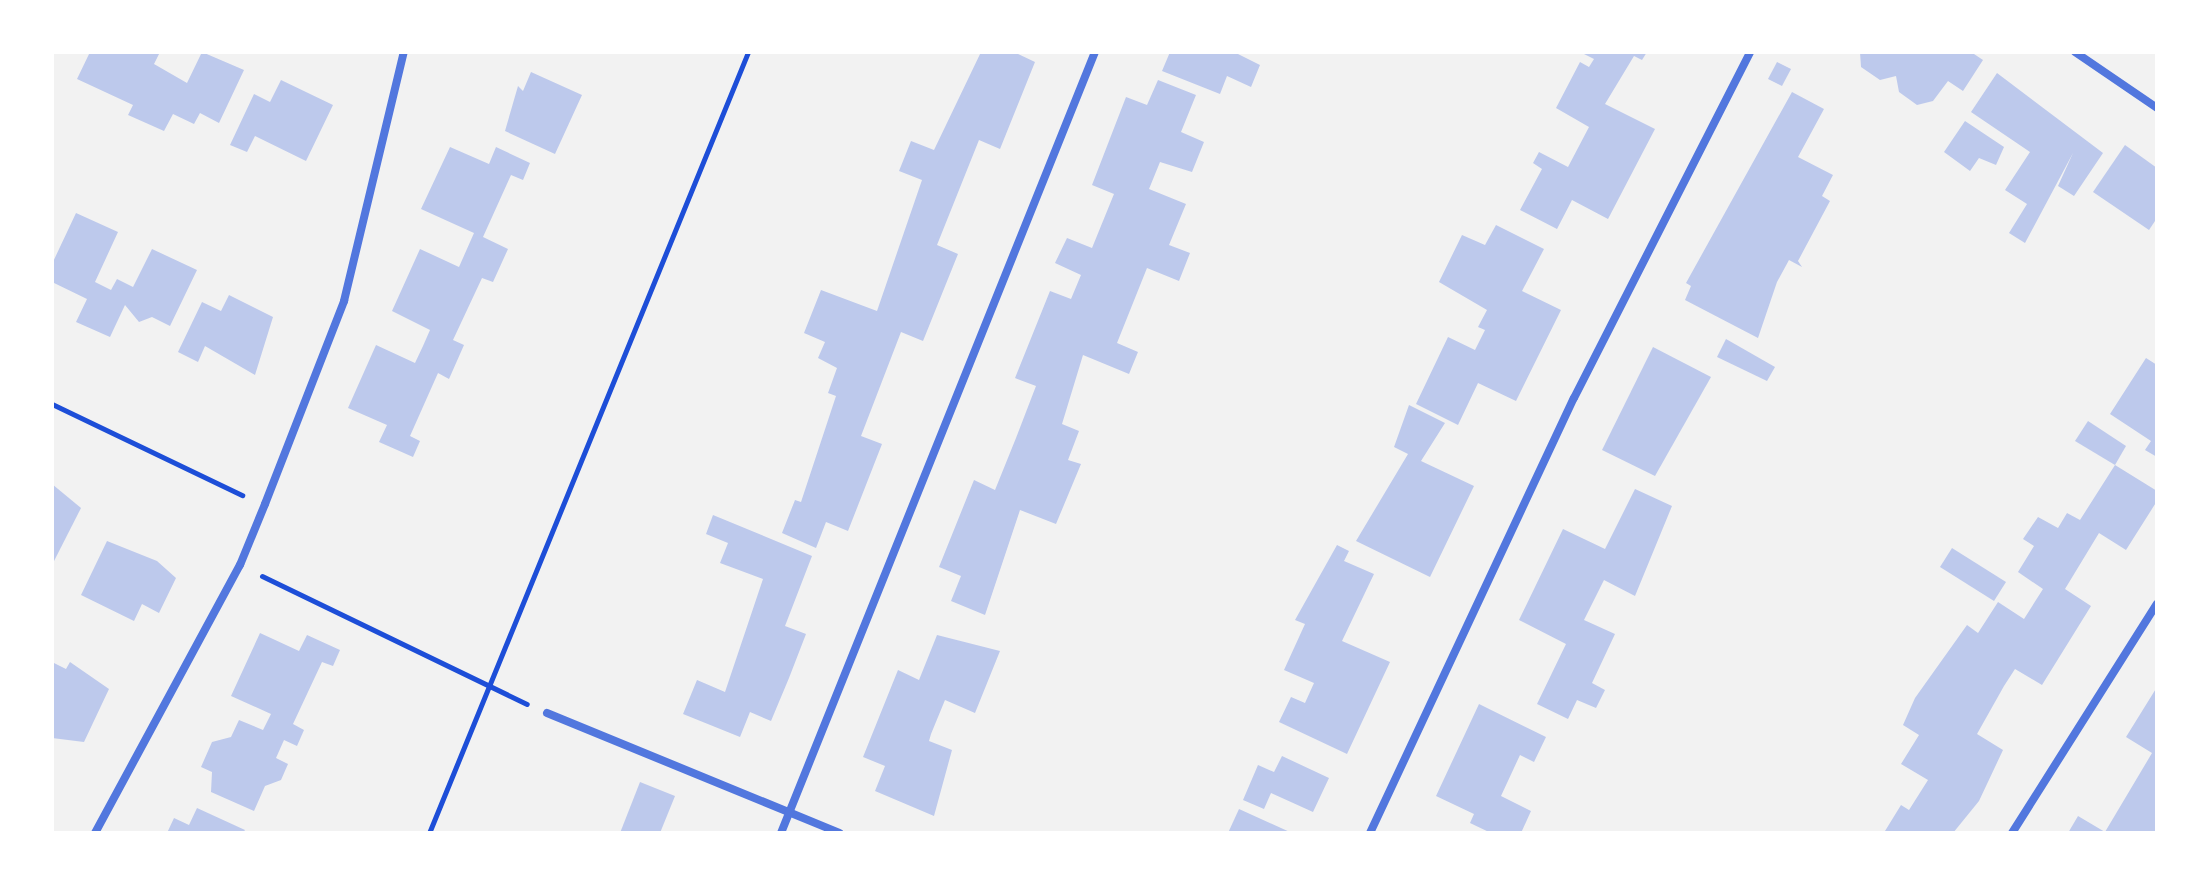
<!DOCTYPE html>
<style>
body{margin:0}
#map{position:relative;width:2209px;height:885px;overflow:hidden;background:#f2f2f2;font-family:"Zilla Slab",serif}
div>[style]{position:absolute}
.building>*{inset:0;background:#bdc9ec}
.path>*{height:5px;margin:-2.5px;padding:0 2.5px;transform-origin:2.5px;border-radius:2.5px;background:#1d4ed8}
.minor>*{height:8px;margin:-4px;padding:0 4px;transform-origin:4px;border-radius:4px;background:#5277de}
span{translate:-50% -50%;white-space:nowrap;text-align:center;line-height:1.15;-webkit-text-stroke:8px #fff;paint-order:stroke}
.frame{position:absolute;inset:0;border:54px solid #fff;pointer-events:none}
</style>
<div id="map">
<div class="building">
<div style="clip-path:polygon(90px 52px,160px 52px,154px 64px,187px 83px,202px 52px,244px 70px,219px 123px,200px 113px,194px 124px,173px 114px,164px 131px,128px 115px,133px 105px,77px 79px)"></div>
<div style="clip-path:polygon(981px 52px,1014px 52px,1035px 62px,1000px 149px,979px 140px,937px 245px,958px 254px,923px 341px,901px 332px,861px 436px,882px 444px,848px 531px,826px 522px,816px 548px,782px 533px,795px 500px,801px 502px,836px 396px,828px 393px,837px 368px,818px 358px,825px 342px,804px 333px,821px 290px,877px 311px,922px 180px,899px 171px,911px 141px,934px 150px)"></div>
<div style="clip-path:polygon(1170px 52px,1234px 52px,1260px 65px,1251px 87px,1227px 76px,1220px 94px,1162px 71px)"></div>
<div style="clip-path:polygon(1580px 52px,1647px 52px,1642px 60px,1634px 56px,1605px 104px,1655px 129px,1608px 219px,1572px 200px,1557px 229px,1520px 210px,1542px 169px,1533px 163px,1539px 152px,1568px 167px,1589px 127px,1556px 108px,1580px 62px,1589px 67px,1594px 59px)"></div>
<div style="clip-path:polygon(1860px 52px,1971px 52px,1983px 60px,1963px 91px,1948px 81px,1933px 101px,1917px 105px,1899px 92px,1896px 76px,1880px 80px,1861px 67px)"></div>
<div style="clip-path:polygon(1777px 62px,1791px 69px,1782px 86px,1768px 79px)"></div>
<div style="clip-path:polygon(531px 72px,582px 95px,555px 154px,505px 131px,518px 86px,523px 91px)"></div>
<div style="clip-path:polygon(1997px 73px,2103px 153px,2074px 196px,2058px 186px,2073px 153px,2025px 243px,2009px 233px,2027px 204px,2005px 190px,2030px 152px,1971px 112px)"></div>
<div style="clip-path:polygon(281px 80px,333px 105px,306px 161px,255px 136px,247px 152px,230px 145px,254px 94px,270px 102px)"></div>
<div style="clip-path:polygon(1158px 80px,1196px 95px,1181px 132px,1204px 142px,1192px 172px,1160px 162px,1149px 189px,1186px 204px,1169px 245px,1190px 253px,1179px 281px,1147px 268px,1117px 343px,1138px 352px,1129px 374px,1083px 355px,1062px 424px,1079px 431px,1068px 460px,1081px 464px,1056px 524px,1020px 510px,985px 615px,951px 601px,961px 576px,939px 567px,974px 480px,995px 490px,1016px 438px,1036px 386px,1015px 378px,1050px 291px,1071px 299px,1081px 275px,1055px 263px,1067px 238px,1092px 248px,1114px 194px,1092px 185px,1126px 97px,1147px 105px)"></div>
<div style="clip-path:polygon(1792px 92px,1824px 109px,1798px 157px,1833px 175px,1822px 196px,1830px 201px,1798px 261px,1802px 267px,1789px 260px,1777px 282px,1758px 338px,1685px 300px,1691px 286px,1686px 283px)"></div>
<div style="clip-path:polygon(1965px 121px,2004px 147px,1996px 165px,1979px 158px,1970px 171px,1944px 152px)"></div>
<div style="clip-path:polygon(2125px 145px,2157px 168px,2157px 218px,2149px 230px,2093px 192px)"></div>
<div style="clip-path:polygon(450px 147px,489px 164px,496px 147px,530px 163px,523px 180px,511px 175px,483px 237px,508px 249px,493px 282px,482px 278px,453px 340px,464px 345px,449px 379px,438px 373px,410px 436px,420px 441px,413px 457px,379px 442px,387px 425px,348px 408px,376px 345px,415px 363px,423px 346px,430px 330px,392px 311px,420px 249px,459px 267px,474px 233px,421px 209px)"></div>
<div style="clip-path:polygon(76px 213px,118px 232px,95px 282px,111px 290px,117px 279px,133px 287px,152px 249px,197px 270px,170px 326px,152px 317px,139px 322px,125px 305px,110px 337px,76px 322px,87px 299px,52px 282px,52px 264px)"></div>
<div style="clip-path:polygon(1496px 225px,1544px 249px,1522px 291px,1561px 310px,1516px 401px,1478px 383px,1458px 425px,1416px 404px,1448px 337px,1475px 350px,1485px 330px,1478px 327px,1487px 310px,1439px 282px,1462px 235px,1485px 245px)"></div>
<div style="clip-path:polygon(229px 295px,273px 317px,255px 375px,205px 346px,198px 362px,178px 352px,202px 302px,221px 311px)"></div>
<div style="clip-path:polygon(1726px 339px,1775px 367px,1767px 381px,1717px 357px)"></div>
<div style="clip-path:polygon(1653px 347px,1711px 377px,1655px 476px,1602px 450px)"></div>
<div style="clip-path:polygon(2146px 358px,2157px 365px,2157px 457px,2145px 450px,2151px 441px,2110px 414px)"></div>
<div style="clip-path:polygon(1409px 405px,1445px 423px,1421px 461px,1474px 486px,1430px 577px,1356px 541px,1408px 454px,1394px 447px)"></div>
<div style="clip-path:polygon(2088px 421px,2126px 446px,2115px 465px,2075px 441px)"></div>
<div style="clip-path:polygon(2115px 465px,2157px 491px,2157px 501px,2126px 550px,2099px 533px,2065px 589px,2091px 606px,2042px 685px,2015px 669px,2004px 686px,1977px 734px,2003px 750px,1979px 801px,1953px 833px,1874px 833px,1885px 831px,1901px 805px,1909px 810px,1928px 780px,1901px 764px,1919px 735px,1903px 725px,1915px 698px,1967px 625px,1978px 633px,1998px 602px,2024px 619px,2043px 589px,2018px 572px,2034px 546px,2023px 539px,2038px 517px,2058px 528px,2067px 513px,2080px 520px)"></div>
<div style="clip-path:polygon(52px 484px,81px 508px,52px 565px)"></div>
<div style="clip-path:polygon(1635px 489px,1672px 506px,1635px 596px,1604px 580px,1584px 620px,1615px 634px,1592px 683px,1605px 690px,1596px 708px,1577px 700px,1568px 719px,1537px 704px,1566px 644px,1519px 620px,1563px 529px,1605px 549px)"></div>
<div style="clip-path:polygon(713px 515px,812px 556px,785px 626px,806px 634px,789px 678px,771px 721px,750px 712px,740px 737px,683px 714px,697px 680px,725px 692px,763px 579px,720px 563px,728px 543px,706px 534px)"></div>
<div style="clip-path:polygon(107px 541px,157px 561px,176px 578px,159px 613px,142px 604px,134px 621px,81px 595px)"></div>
<div style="clip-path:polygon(1337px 545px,1349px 551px,1344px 561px,1374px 574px,1342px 641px,1390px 662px,1347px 754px,1279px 722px,1291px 697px,1305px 703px,1314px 683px,1284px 670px,1305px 624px,1295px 620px)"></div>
<div style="clip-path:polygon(1952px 548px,2006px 582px,1994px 601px,1940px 567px)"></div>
<div style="clip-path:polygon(260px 633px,299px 651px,307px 635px,340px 650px,333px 666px,322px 662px,293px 724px,304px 730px,297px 746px,284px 740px,276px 758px,288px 764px,281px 780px,265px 786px,254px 811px,211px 792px,212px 772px,201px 767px,212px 742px,231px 737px,239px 720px,263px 730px,271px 714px,231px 696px)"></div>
<div style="clip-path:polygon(937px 635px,1000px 651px,975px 713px,945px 700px,931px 734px,929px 741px,952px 750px,934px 816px,875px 791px,885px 766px,863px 757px,898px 670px,919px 680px)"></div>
<div style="clip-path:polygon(52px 662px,66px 669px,70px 662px,109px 689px,84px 742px,52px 738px)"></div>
<div style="clip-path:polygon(2157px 687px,2157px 833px,2068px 833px,2078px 816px,2105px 832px,2152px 753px,2126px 737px)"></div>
<div style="clip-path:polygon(1479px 704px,1546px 737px,1534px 762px,1520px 755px,1501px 796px,1531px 811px,1521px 833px,1491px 833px,1470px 823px,1474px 814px,1436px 796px)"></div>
<div style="clip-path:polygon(1282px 756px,1329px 778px,1313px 812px,1271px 793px,1264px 809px,1243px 800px,1258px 765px,1274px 772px)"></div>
<div style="clip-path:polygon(640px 782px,675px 796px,660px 833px,620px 833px)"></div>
<div style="clip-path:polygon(197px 808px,245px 830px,243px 833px,167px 833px,174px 818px,189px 825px)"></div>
<div style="clip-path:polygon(1239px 809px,1292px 833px,1228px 833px)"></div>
</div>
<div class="path">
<div style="left:52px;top:404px;width:211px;rotate:25.6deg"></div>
<div style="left:262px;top:576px;width:294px;rotate:25.8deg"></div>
<div style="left:429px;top:833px;width:844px;rotate:-67.78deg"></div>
</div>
<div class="minor">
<div style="left:2075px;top:52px;width:99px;rotate:34.3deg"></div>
<div style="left:547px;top:713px;width:316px;rotate:22.3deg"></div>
<div style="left:95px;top:833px;width:305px;rotate:-61.6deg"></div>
<div style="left:240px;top:565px;width:66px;rotate:-67.7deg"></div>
<div style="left:265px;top:504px;width:218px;rotate:-68.7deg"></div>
<div style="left:344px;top:301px;width:256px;rotate:-76.5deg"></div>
<div style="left:781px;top:833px;width:842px;rotate:-68.1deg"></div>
<div style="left:1370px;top:833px;width:480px;rotate:-64.9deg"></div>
<div style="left:1574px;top:398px;width:388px;rotate:-63deg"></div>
<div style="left:2012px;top:833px;width:271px;rotate:-57.7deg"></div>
</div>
<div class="frame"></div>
</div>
